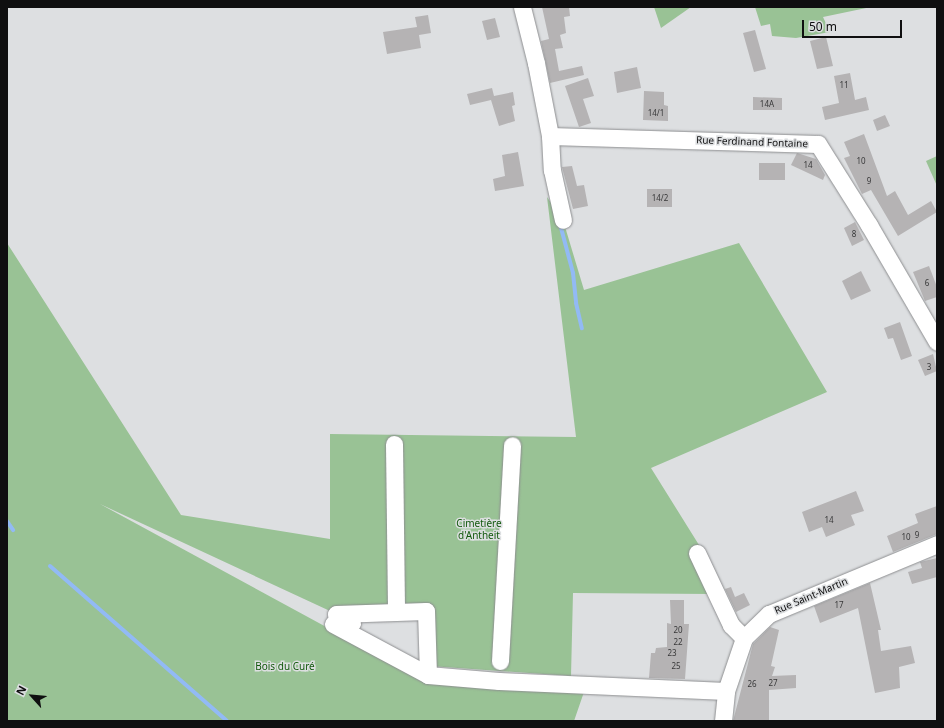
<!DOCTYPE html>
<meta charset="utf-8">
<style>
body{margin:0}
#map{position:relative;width:944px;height:728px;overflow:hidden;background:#dddfe1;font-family:"Noto Sans",sans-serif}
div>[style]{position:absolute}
.green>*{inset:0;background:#99c295}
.stream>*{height:4px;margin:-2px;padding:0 2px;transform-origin:2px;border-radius:2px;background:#92baf5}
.building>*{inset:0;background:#b5b3b4}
.roads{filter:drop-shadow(0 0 1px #8d8e90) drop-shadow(0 0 1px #8d8e90)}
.minor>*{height:17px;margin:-8.5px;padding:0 8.5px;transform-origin:8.5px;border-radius:8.5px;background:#fff}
span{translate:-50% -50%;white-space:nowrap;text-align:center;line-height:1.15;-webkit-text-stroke:3px #dddfe1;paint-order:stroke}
.number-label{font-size:8px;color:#383839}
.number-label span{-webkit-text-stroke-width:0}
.street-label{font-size:10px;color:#0f0f10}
.park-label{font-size:10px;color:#11580c}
.frame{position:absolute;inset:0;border:8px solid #0f0f10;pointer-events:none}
.north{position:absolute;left:12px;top:676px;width:40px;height:40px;-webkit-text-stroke:3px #dddfe1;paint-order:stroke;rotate:297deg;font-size:11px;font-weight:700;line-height:16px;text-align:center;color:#0f0f10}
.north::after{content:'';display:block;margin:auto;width:14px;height:18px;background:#0f0f10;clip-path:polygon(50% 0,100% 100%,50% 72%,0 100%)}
.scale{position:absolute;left:802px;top:20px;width:100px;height:18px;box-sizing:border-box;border:2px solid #0f0f10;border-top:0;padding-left:5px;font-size:12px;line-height:14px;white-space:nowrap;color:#0f0f10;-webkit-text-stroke:3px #dddfe1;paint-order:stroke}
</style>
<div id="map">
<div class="green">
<div style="clip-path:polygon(654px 7px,691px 7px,661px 28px)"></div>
<div style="clip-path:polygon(755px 7px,871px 7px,823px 17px,830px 32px,796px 38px,772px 36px,770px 24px,761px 26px)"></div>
<div style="clip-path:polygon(937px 156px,937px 186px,926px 161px)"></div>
<div style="clip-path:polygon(547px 197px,563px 220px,584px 290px,739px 243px,827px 392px,651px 468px,699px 545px,712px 594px,573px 593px,571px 676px,430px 666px,428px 609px,330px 611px,100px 504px,422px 679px,584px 692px,574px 721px,7px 721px,7px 243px,181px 515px,330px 539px,330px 434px,576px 437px)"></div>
</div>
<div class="stream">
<div style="left:560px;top:224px;width:51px;rotate:75.1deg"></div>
<div style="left:573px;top:273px;width:30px;rotate:84deg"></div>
<div style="left:576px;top:303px;width:26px;rotate:77deg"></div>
<div style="left:7px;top:521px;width:11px;rotate:56deg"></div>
<div style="left:50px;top:566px;width:235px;rotate:41.2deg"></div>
</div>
<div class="building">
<div style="clip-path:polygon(542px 7px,569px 7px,570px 16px,564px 17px,566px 33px,560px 35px,563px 48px,555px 49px,559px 71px,582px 66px,584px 75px,550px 83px,541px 41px,549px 39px)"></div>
<div style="clip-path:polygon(428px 15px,431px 33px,419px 35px,421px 48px,387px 54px,383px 32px,417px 27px,415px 17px)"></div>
<div style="clip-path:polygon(495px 18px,500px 37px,487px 40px,482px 21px)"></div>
<div style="clip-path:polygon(755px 30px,766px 69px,754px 72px,743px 33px)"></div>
<div style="clip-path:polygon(826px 37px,833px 66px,817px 69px,810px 41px)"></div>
<div style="clip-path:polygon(637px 67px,641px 88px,617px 93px,614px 72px)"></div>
<div style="clip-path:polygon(850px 73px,855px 100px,866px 97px,869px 110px,825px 120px,822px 107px,839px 103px,834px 76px)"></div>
<div style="clip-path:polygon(588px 78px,594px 96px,583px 99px,591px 123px,579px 127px,565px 86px)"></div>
<div style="clip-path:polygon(492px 88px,494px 96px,513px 92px,515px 105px,512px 106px,515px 121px,499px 126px,491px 100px,470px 105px,467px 94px)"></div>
<div style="clip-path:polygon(644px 91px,664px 92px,664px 105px,668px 106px,668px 121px,643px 120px)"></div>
<div style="clip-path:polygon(753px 97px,782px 98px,782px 110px,753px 110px)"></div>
<div style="clip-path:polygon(885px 115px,890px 126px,877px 131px,873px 120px)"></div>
<div style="clip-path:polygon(864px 134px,887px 196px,895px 191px,908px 215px,931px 201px,937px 212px,898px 236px,871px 190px,862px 194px,844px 158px,850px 156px,844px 142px)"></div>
<div style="clip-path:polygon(518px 152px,524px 186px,495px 191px,493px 179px,505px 176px,502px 155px)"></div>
<div style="clip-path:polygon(797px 153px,816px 159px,825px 175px,823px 180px,791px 165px)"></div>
<div style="clip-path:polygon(759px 163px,785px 163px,785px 180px,759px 180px)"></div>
<div style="clip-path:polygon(572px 166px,577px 186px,584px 185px,588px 206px,573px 209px,562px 167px)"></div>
<div style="clip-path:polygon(647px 189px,672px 189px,672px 207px,647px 207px)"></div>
<div style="clip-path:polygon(855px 222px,864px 240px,852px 246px,844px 228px)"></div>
<div style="clip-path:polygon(929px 266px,937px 287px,937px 297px,925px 301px,913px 272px)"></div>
<div style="clip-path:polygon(861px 271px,871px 291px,851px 300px,842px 281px)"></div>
<div style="clip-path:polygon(900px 322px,912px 356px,901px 360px,893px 338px,888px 339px,884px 328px)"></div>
<div style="clip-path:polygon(933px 354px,937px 371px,925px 376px,918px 360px)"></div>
<div style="clip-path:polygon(856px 491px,864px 511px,851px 515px,855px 525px,826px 537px,822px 527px,809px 532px,802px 512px)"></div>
<div style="clip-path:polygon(937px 506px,937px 534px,893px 552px,887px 536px,918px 523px,915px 514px)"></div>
<div style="clip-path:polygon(937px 558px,937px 577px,912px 584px,908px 572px,922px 568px,920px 562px)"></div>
<div style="clip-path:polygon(870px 583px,881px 630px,878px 630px,881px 651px,911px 646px,915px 663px,899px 667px,900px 688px,875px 693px,858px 608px,820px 623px,814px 606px)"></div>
<div style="clip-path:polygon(731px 587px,735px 597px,744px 593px,750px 605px,736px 612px,725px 589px)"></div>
<div style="clip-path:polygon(670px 600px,684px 600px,684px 624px,689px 624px,685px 679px,649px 678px,651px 653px,655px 653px,656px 648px,667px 647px,667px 623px,671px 624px)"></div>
<div style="clip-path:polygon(770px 627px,779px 630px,771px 666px,775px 667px,772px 676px,796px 675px,796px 688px,769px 690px,769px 721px,733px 721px,753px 644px)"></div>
</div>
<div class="roads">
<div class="minor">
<div style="left:522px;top:7px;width:58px;rotate:76deg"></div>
<div style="left:536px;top:63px;width:74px;rotate:79.1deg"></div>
<div style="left:550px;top:136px;width:34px;rotate:87deg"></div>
<div style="left:552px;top:170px;width:51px;rotate:77.6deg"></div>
<div style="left:550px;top:136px;width:268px;rotate:1.7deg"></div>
<div style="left:818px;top:144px;width:96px;rotate:57.8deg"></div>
<div style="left:869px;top:225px;width:135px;rotate:59.8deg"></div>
<div style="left:394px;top:444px;width:167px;rotate:89.3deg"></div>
<div style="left:697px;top:553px;width:80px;rotate:64.7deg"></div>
<div style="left:731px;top:625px;width:18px;rotate:45deg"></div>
<div style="left:352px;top:623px;width:18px;rotate:-151deg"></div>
<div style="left:336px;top:614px;width:90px;rotate:-1.9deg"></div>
<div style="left:426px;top:611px;width:64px;rotate:88.2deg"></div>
<div style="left:333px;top:624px;width:108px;rotate:28.2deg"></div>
<div style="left:428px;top:675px;width:71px;rotate:4.8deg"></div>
<div style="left:499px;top:681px;width:227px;rotate:2.5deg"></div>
<div style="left:500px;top:661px;width:216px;rotate:-86.8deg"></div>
<div style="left:723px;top:721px;width:30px;rotate:-84deg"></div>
<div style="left:726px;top:691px;width:56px;rotate:-71.2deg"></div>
<div style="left:744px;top:638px;width:35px;rotate:-44deg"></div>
<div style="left:769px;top:614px;width:182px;rotate:-22.6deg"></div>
</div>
</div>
<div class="number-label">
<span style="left:844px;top:85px">11</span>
<span style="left:767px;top:104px">14A</span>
<span style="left:656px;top:113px">14/1</span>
<span style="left:861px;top:161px">10</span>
<span style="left:808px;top:165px">14</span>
<span style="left:869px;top:181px">9</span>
<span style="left:660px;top:198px">14/2</span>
<span style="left:854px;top:234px">8</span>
<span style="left:927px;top:283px">6</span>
<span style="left:929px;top:367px">3</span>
<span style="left:829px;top:520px">14</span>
<span style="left:917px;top:535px">9</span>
<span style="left:906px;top:537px">10</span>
<span style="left:839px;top:605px">17</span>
<span style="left:678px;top:630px">20</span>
<span style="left:678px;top:642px">22</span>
<span style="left:672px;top:653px">23</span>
<span style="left:676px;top:666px">25</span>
<span style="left:773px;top:683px">27</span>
<span style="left:752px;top:684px">26</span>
</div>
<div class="street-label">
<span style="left:752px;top:142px;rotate:2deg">Rue Ferdinand Fontaine</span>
<span style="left:811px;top:596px;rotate:-23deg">Rue Saint-Martin</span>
</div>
<div class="park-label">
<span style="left:479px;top:529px">Cimetière<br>d'Antheit</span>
<span style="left:285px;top:667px">Bois du Curé</span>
</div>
<div class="frame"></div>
<div class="north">N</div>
<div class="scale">50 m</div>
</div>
